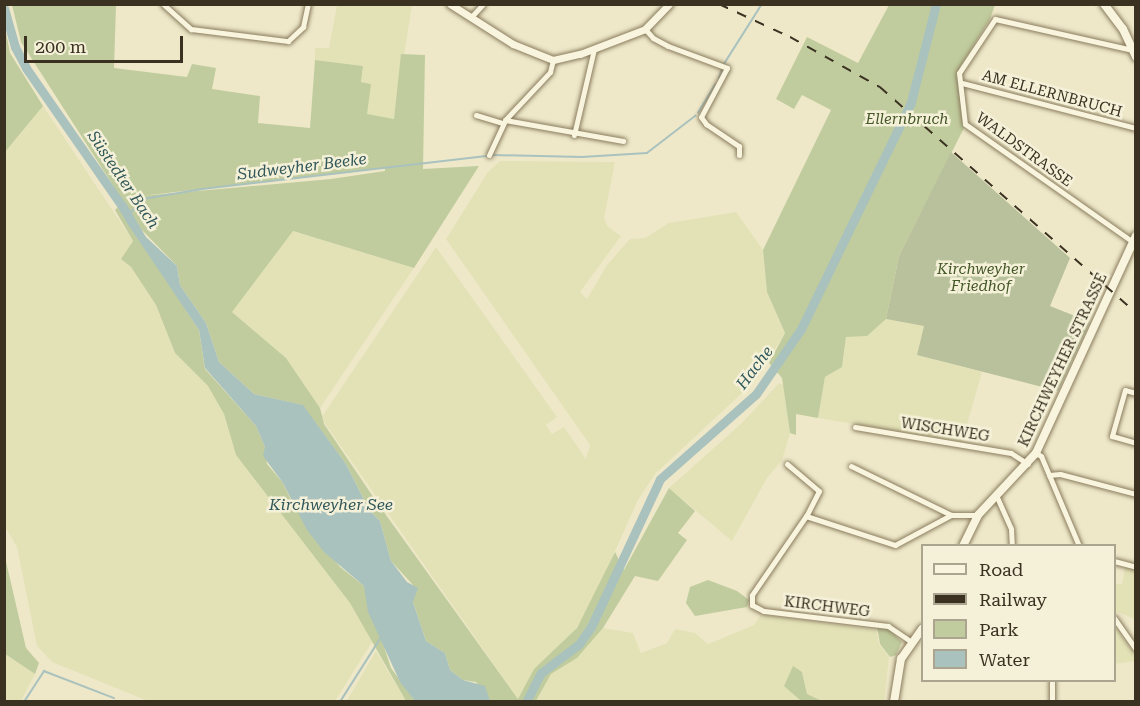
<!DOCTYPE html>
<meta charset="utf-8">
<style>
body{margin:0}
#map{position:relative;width:1140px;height:706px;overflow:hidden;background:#eee8c9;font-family:"Roboto Serif",serif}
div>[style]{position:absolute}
.farmland>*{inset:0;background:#e3e2b7}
.green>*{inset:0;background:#c0cc9d}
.cemetery>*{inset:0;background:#b8c19b}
.water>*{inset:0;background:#aac2be}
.stream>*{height:1.5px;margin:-0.75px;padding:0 0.75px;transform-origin:0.75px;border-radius:0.75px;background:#aac2be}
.river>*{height:9px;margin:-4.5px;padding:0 4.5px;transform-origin:4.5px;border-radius:4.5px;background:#aac2be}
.roads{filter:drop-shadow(0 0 2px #8a7c5e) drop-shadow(0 0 2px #8a7c5e)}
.minor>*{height:5px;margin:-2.5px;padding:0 2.5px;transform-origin:2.5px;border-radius:2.5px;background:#f8f4dd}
.tertiary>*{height:7px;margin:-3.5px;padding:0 3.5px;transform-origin:3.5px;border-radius:3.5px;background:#f8f4dd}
.secondary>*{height:8px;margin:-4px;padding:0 4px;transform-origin:4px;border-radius:4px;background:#f8f4dd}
.rail>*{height:1.5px;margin-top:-0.75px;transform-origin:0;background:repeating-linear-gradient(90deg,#3b3121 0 10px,transparent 0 20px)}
span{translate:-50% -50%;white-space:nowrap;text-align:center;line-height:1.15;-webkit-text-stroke:5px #f5f1d9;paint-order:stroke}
.street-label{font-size:15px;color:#3b3121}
.park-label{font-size:15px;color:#445728;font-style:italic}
.water-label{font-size:16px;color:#31575a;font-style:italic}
.frame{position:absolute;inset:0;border:6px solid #3b3121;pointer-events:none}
.legend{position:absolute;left:921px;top:544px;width:195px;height:138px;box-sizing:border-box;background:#f5f1d9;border:2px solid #aba48f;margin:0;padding:8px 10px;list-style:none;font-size:18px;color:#3b3121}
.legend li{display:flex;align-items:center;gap:12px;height:30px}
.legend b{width:30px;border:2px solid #aba48f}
.scale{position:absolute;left:24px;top:36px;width:159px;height:27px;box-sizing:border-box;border:3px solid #3b3121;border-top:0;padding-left:8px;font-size:18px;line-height:21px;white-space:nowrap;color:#3b3121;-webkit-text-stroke:4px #f5f1d9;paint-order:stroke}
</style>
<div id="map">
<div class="farmland">
<div style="clip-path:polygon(337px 5px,412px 5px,394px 119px,366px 115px,371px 84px,361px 82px,363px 66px,315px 60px,315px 48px,329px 48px)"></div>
<div style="clip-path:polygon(43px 106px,133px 241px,121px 259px,131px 267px,156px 305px,175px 353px,208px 386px,224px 414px,236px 455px,350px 603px,369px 634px,372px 642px,335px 701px,148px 701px,52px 662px,37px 646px,17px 547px,5px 527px,5px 152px)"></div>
<div style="clip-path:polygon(500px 161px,615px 162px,604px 218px,607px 226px,621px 236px,580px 292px,587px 299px,607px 265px,630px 239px,645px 238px,669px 223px,736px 212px,763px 250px,767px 292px,785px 333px,755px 381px,655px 474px,638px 500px,588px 611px,569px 638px,534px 669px,519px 700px,321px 418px,436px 247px,557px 417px,546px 425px,552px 434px,564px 427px,586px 459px,590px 445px,446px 239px,488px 172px)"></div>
<div style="clip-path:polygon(292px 231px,414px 268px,320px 408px,286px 358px,232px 312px)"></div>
<div style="clip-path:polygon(886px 319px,924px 326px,917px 355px,982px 372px,962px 442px,818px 418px,825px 377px,842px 367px,846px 337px,867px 335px)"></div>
<div style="clip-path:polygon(779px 383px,783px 385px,790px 433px,782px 460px,767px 478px,732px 541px,669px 488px,743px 422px)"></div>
<div style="clip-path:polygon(1125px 567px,1135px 570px,1135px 619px,1115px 611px,1115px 584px,1122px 584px)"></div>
<div style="clip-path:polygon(761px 615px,876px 630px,879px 644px,889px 657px,884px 701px,822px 701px,807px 694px,802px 672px,785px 686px,800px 701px,536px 702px,551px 674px,577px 658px,603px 628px,633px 633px,641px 653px,667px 643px,675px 629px,695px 633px,708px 644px,754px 625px)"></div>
<div style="clip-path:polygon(1114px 625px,1135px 656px,1135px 661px,1115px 664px)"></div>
<div style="clip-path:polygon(376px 651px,406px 701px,346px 702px)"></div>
<div style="clip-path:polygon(4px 654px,35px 674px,21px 701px,5px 701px)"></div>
</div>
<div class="green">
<div style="clip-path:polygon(evenodd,12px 5px,116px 5px,114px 68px,187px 77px,192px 64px,216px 68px,212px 89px,260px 96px,258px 123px,310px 128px,315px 60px,363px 66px,361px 82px,371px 84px,367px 114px,394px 119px,401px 54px,425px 55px,423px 169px,479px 166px,414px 268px,293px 231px,232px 312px,286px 358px,320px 408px,324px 424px,376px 501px,518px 699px,534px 669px,577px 628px,615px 552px,624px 570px,669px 488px,695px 511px,678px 533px,687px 540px,658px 581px,635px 576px,603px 628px,577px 658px,551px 674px,536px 701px,528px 701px,533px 690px,529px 688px,524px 701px,490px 701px,476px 682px,463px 680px,450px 670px,445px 653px,426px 641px,413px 602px,413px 585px,391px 561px,380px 521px,369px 510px,346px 464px,302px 405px,254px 394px,219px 362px,206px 323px,180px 285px,177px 266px,141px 229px,21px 42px,12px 5px,385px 168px,385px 171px,331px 179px,141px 196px,385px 168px)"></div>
<div style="clip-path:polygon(889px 5px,995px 5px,990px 19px,960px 67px,965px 126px,899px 256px,886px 319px,867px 336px,846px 337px,842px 367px,825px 377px,818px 418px,796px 414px,796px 435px,790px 433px,782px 378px,769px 363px,785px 333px,767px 292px,763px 250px,831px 110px,802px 95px,794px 109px,776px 99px,807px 37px,858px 63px)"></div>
<div style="clip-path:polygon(5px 27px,10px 53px,43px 106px,5px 152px)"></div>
<div style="clip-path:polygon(118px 207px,199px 330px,205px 369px,256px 426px,265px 447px,267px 464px,283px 483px,293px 504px,340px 567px,364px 586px,391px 668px,415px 701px,406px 701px,350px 603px,236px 455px,224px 414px,208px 386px,175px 353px,156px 305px,131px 267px,121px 259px,133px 241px,115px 210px)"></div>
<div style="clip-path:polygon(5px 557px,26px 648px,39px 663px,35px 674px,5px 654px)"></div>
<div style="clip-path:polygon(708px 580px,737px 591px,749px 600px,747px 607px,695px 616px,686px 603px,690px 587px)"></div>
<div style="clip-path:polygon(877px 627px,887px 628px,902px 642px,896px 655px,890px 657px,880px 644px)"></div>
<div style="clip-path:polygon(793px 666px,802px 672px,807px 694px,822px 701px,801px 701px,784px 686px)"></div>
</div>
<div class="cemetery">
<div style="clip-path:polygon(951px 152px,1070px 258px,1050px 306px,1090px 322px,1058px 391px,917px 355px,924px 326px,886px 319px,899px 256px)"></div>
</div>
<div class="water">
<div style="clip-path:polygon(125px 202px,146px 237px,177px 266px,180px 285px,206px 323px,219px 362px,254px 394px,303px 405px,316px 423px,346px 464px,369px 510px,380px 521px,391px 561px,407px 582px,418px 588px,413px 602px,426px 641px,445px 653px,450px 670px,463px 680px,485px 686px,490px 701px,415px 701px,400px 682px,368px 612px,364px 586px,324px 552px,307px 530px,283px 483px,263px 456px,265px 447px,256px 426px,205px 368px,199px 330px,127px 223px,118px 207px)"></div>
</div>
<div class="stream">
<div style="left:724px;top:64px;width:71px;rotate:-57.7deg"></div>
<div style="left:719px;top:78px;width:9px;rotate:-72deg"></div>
<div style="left:698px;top:113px;width:33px;rotate:-59deg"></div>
<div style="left:493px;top:155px;width:89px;rotate:1.3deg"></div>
<div style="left:582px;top:157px;width:65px;rotate:-3.5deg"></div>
<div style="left:647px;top:153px;width:61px;rotate:-37.6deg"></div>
<div style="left:129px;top:212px;width:12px;rotate:-24deg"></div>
<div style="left:140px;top:207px;width:9px;rotate:-69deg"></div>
<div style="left:143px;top:199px;width:60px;rotate:-9.6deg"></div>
<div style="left:202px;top:189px;width:286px;rotate:-6.6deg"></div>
<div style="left:123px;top:701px;width:1px;rotate:90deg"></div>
<div style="left:24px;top:702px;width:37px;rotate:-57deg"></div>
<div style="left:44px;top:671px;width:75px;rotate:21.1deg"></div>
<div style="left:340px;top:702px;width:75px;rotate:-57.6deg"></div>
</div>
<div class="river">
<div style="left:4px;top:8px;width:41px;rotate:74.2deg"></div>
<div style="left:15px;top:47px;width:24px;rotate:62deg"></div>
<div style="left:26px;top:68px;width:179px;rotate:55.2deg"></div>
<div style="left:526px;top:702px;width:33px;rotate:-63deg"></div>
<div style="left:541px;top:673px;width:48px;rotate:-37.3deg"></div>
<div style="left:579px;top:644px;width:21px;rotate:-55deg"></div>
<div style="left:591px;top:627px;width:163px;rotate:-65deg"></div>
<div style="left:660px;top:479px;width:128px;rotate:-41.5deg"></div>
<div style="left:756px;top:394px;width:79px;rotate:-55.3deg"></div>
<div style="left:801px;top:329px;width:252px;rotate:-64.1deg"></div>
<div style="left:911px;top:102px;width:101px;rotate:-75.7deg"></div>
</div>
<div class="roads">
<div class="minor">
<div style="left:163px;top:4px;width:38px;rotate:42deg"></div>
<div style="left:191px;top:29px;width:98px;rotate:7.1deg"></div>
<div style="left:288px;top:41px;width:21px;rotate:-43deg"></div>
<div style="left:303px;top:27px;width:24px;rotate:-78deg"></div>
<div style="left:472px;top:16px;width:16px;rotate:-47deg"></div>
<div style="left:645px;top:29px;width:12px;rotate:48deg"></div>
<div style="left:653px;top:38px;width:17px;rotate:28deg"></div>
<div style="left:668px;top:46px;width:63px;rotate:20.4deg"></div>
<div style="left:727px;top:68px;width:55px;rotate:118deg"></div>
<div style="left:701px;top:117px;width:9px;rotate:54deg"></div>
<div style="left:706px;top:124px;width:40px;rotate:34deg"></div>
<div style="left:739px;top:146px;width:9px;rotate:90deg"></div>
<div style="left:962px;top:83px;width:180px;rotate:14.5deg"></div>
<div style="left:476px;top:115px;width:28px;rotate:17deg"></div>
<div style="left:505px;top:120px;width:120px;rotate:10.1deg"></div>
<div style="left:574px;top:135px;width:88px;rotate:-76.9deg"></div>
<div style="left:489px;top:155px;width:38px;rotate:-65deg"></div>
<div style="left:505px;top:120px;width:66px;rotate:-46.8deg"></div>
<div style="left:550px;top:72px;width:12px;rotate:-76deg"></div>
<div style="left:1133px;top:242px;width:205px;rotate:-144.9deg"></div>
<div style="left:965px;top:124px;width:51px;rotate:-96.7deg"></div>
<div style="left:959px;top:73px;width:65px;rotate:-56.3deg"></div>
<div style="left:995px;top:19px;width:141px;rotate:12.7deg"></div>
<div style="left:1136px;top:393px;width:11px;rotate:-165deg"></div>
<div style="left:1125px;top:390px;width:48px;rotate:105.8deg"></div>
<div style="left:1112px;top:436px;width:25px;rotate:16deg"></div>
<div style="left:855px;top:427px;width:158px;rotate:9.5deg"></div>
<div style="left:1011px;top:453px;width:20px;rotate:33deg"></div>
<div style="left:1036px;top:453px;width:6px;rotate:31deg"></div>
<div style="left:1041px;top:456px;width:98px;rotate:67.1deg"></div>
<div style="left:787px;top:464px;width:42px;rotate:40.2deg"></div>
<div style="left:819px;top:491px;width:28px;rotate:117deg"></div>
<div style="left:806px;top:516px;width:96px;rotate:124.4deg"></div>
<div style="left:752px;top:595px;width:10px;rotate:90deg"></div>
<div style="left:752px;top:605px;width:13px;rotate:27deg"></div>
<div style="left:764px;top:611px;width:125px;rotate:6.9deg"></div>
<div style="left:888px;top:626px;width:29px;rotate:34deg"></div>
<div style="left:851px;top:466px;width:111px;rotate:26.1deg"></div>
<div style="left:1049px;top:475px;width:11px;rotate:-5deg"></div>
<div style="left:1060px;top:474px;width:79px;rotate:14.7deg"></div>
<div style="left:996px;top:495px;width:37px;rotate:66deg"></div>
<div style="left:1011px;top:529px;width:17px;rotate:87deg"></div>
<div style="left:806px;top:516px;width:94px;rotate:18deg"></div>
<div style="left:895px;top:545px;width:64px;rotate:-28.2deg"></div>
<div style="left:951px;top:515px;width:27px"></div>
<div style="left:1114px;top:561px;width:23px;rotate:15deg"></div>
<div style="left:1114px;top:618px;width:38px;rotate:55deg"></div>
<div style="left:1052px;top:702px;width:22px;rotate:-90deg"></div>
</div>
<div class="tertiary">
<div style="left:450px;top:4px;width:75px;rotate:32.4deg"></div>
<div style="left:513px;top:44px;width:43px;rotate:21.8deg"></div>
<div style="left:553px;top:60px;width:28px;rotate:-13deg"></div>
<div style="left:580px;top:54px;width:70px;rotate:-21deg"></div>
<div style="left:645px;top:29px;width:35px;rotate:-46deg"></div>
</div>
<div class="secondary">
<div style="left:1104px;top:4px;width:31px;rotate:53deg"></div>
<div style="left:1123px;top:29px;width:31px;rotate:65deg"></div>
<div style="left:963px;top:546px;width:34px;rotate:-64deg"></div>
<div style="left:978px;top:515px;width:85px;rotate:-46.9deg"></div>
<div style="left:1036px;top:453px;width:239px;rotate:-65.3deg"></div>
<div style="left:894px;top:702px;width:44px;rotate:-80.8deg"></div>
<div style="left:901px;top:659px;width:37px;rotate:-55deg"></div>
</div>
</div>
<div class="rail">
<div style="left:719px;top:4px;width:78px;rotate:24.9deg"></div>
<div style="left:790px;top:37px;width:103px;rotate:29.1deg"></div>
<div style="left:880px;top:87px;width:341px;rotate:41.4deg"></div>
</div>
<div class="street-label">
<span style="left:1052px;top:94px;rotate:15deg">AM ELLERNBRUCH</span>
<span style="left:1024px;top:150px;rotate:36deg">WALDSTRASSE</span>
<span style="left:1063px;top:360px;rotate:-65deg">KIRCHWEYHER STRASSE</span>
<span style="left:945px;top:430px;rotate:9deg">WISCHWEG</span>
<span style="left:827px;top:607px;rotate:7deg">KIRCHWEG</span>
</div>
<div class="park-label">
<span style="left:907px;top:120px">Ellernbruch</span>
<span style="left:981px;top:278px">Kirchweyher<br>Friedhof</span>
</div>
<div class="water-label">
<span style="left:302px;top:167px;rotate:-7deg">Sudweyher Beeke</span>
<span style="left:123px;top:180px;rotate:56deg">Süstedter Bach</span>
<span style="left:755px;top:368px;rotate:-53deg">Hache</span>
<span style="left:331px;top:505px">Kirchweyher See</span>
</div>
<div class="frame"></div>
<ul class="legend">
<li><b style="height:8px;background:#f8f4dd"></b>Road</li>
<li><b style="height:8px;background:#3b3121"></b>Railway</li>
<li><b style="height:16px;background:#c0cc9d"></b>Park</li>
<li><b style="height:16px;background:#aac2be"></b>Water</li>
</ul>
<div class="scale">200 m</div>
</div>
